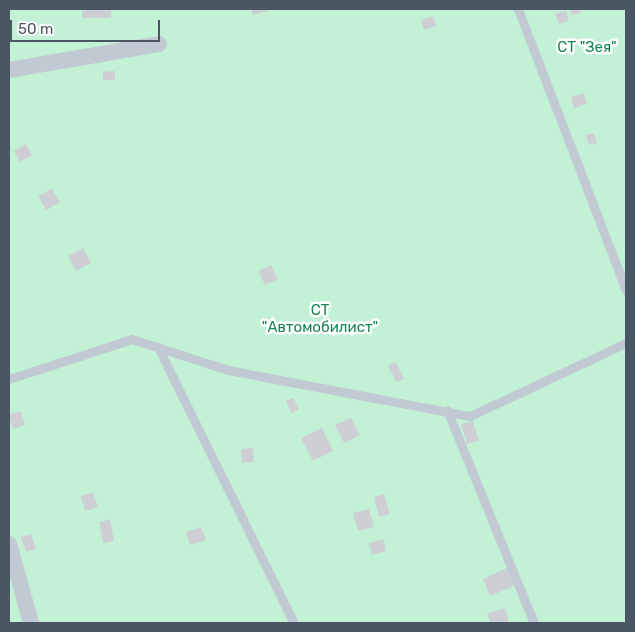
<!DOCTYPE html>
<meta charset="utf-8">
<style>
body{margin:0}
#map{position:relative;width:635px;height:632px;overflow:hidden;background:#f5f3f3;font-family:Rubik,sans-serif}
div>[style]{position:absolute}
.green>*{inset:0;background:#c3f1d5}
.building>*{inset:0;background:#cdcfd5}
.lane>*{height:9px;margin:-4.5px;padding:0 4.5px;transform-origin:4.5px;border-radius:4.5px;background:#c1cad2}
.street>*{height:16px;margin:-8px;padding:0 8px;transform-origin:8px;border-radius:8px;background:#c1cad2}
span{translate:-50% -50%;white-space:nowrap;text-align:center;line-height:1.15;-webkit-text-stroke:5px #fff;paint-order:stroke}
.park-label{font-size:15px;color:#17864f}
.frame{position:absolute;inset:0;border:10px solid #4a5661;pointer-events:none}
.scale{position:absolute;left:10px;top:20px;width:150px;height:22px;box-sizing:border-box;border:2px solid #4a5661;border-top:0;padding-left:6px;font-size:15px;line-height:18px;white-space:nowrap;color:#4a5661;-webkit-text-stroke:4px #fff;paint-order:stroke}
</style>
<div id="map">
<div class="green">
<div style="clip-path:polygon(9px 9px,626px 9px,626px 623px,9px 623px)"></div>
</div>
<div class="building">
<div style="clip-path:polygon(82px 9px,111px 9px,111px 18px,82px 18px)"></div>
<div style="clip-path:polygon(251px 9px,274px 9px,253px 15px)"></div>
<div style="clip-path:polygon(570px 9px,580px 9px,581px 13px,572px 15px)"></div>
<div style="clip-path:polygon(566px 11px,569px 21px,559px 24px,555px 14px)"></div>
<div style="clip-path:polygon(433px 16px,436px 26px,424px 30px,421px 20px)"></div>
<div style="clip-path:polygon(115px 71px,115px 80px,103px 80px,103px 72px)"></div>
<div style="clip-path:polygon(584px 93px,587px 104px,574px 108px,571px 97px)"></div>
<div style="clip-path:polygon(594px 133px,597px 143px,589px 145px,586px 135px)"></div>
<div style="clip-path:polygon(26px 144px,32px 155px,20px 162px,14px 151px)"></div>
<div style="clip-path:polygon(52px 189px,60px 202px,46px 210px,38px 196px)"></div>
<div style="clip-path:polygon(83px 248px,91px 263px,76px 271px,68px 256px)"></div>
<div style="clip-path:polygon(271px 265px,278px 279px,265px 285px,258px 271px)"></div>
<div style="clip-path:polygon(396px 362px,404px 379px,396px 382px,388px 366px)"></div>
<div style="clip-path:polygon(293px 398px,299px 409px,291px 413px,286px 401px)"></div>
<div style="clip-path:polygon(21px 411px,25px 425px,13px 429px,9px 415px)"></div>
<div style="clip-path:polygon(351px 418px,360px 435px,344px 443px,335px 425px)"></div>
<div style="clip-path:polygon(473px 421px,479px 441px,467px 444px,461px 424px)"></div>
<div style="clip-path:polygon(322px 428px,333px 451px,313px 461px,301px 438px)"></div>
<div style="clip-path:polygon(253px 448px,254px 462px,242px 463px,241px 449px)"></div>
<div style="clip-path:polygon(93px 492px,98px 507px,85px 511px,81px 496px)"></div>
<div style="clip-path:polygon(384px 494px,390px 514px,379px 517px,374px 497px)"></div>
<div style="clip-path:polygon(369px 509px,374px 527px,358px 531px,353px 513px)"></div>
<div style="clip-path:polygon(110px 519px,114px 541px,103px 543px,99px 522px)"></div>
<div style="clip-path:polygon(201px 527px,206px 540px,190px 545px,186px 532px)"></div>
<div style="clip-path:polygon(31px 534px,36px 549px,26px 552px,21px 537px)"></div>
<div style="clip-path:polygon(383px 539px,386px 551px,372px 555px,369px 543px)"></div>
<div style="clip-path:polygon(507px 568px,514px 586px,490px 596px,483px 579px)"></div>
<div style="clip-path:polygon(505px 608px,509px 623px,490px 623px,487px 613px)"></div>
</div>
<div class="lane">
<div style="left:518px;top:9px;width:302px;rotate:69deg"></div>
<div style="left:158px;top:347px;width:308px;rotate:63.8deg"></div>
<div style="left:9px;top:379px;width:129px;rotate:-18deg"></div>
<div style="left:132px;top:339px;width:101px;rotate:17.9deg"></div>
<div style="left:228px;top:370px;width:246px;rotate:10.8deg"></div>
<div style="left:470px;top:416px;width:172px;rotate:-25.1deg"></div>
<div style="left:447px;top:410px;width:230px;rotate:67.8deg"></div>
</div>
<div class="street">
<div style="left:9px;top:70px;width:152px;rotate:-9.8deg"></div>
<div style="left:9px;top:544px;width:82px;rotate:74.4deg"></div>
</div>
<div class="park-label">
<span style="left:587px;top:48px">СТ "Зея"</span>
<span style="left:320px;top:319px">СТ<br>"Автомобилист"</span>
</div>
<div class="frame"></div>
<div class="scale">50 m</div>
</div>
